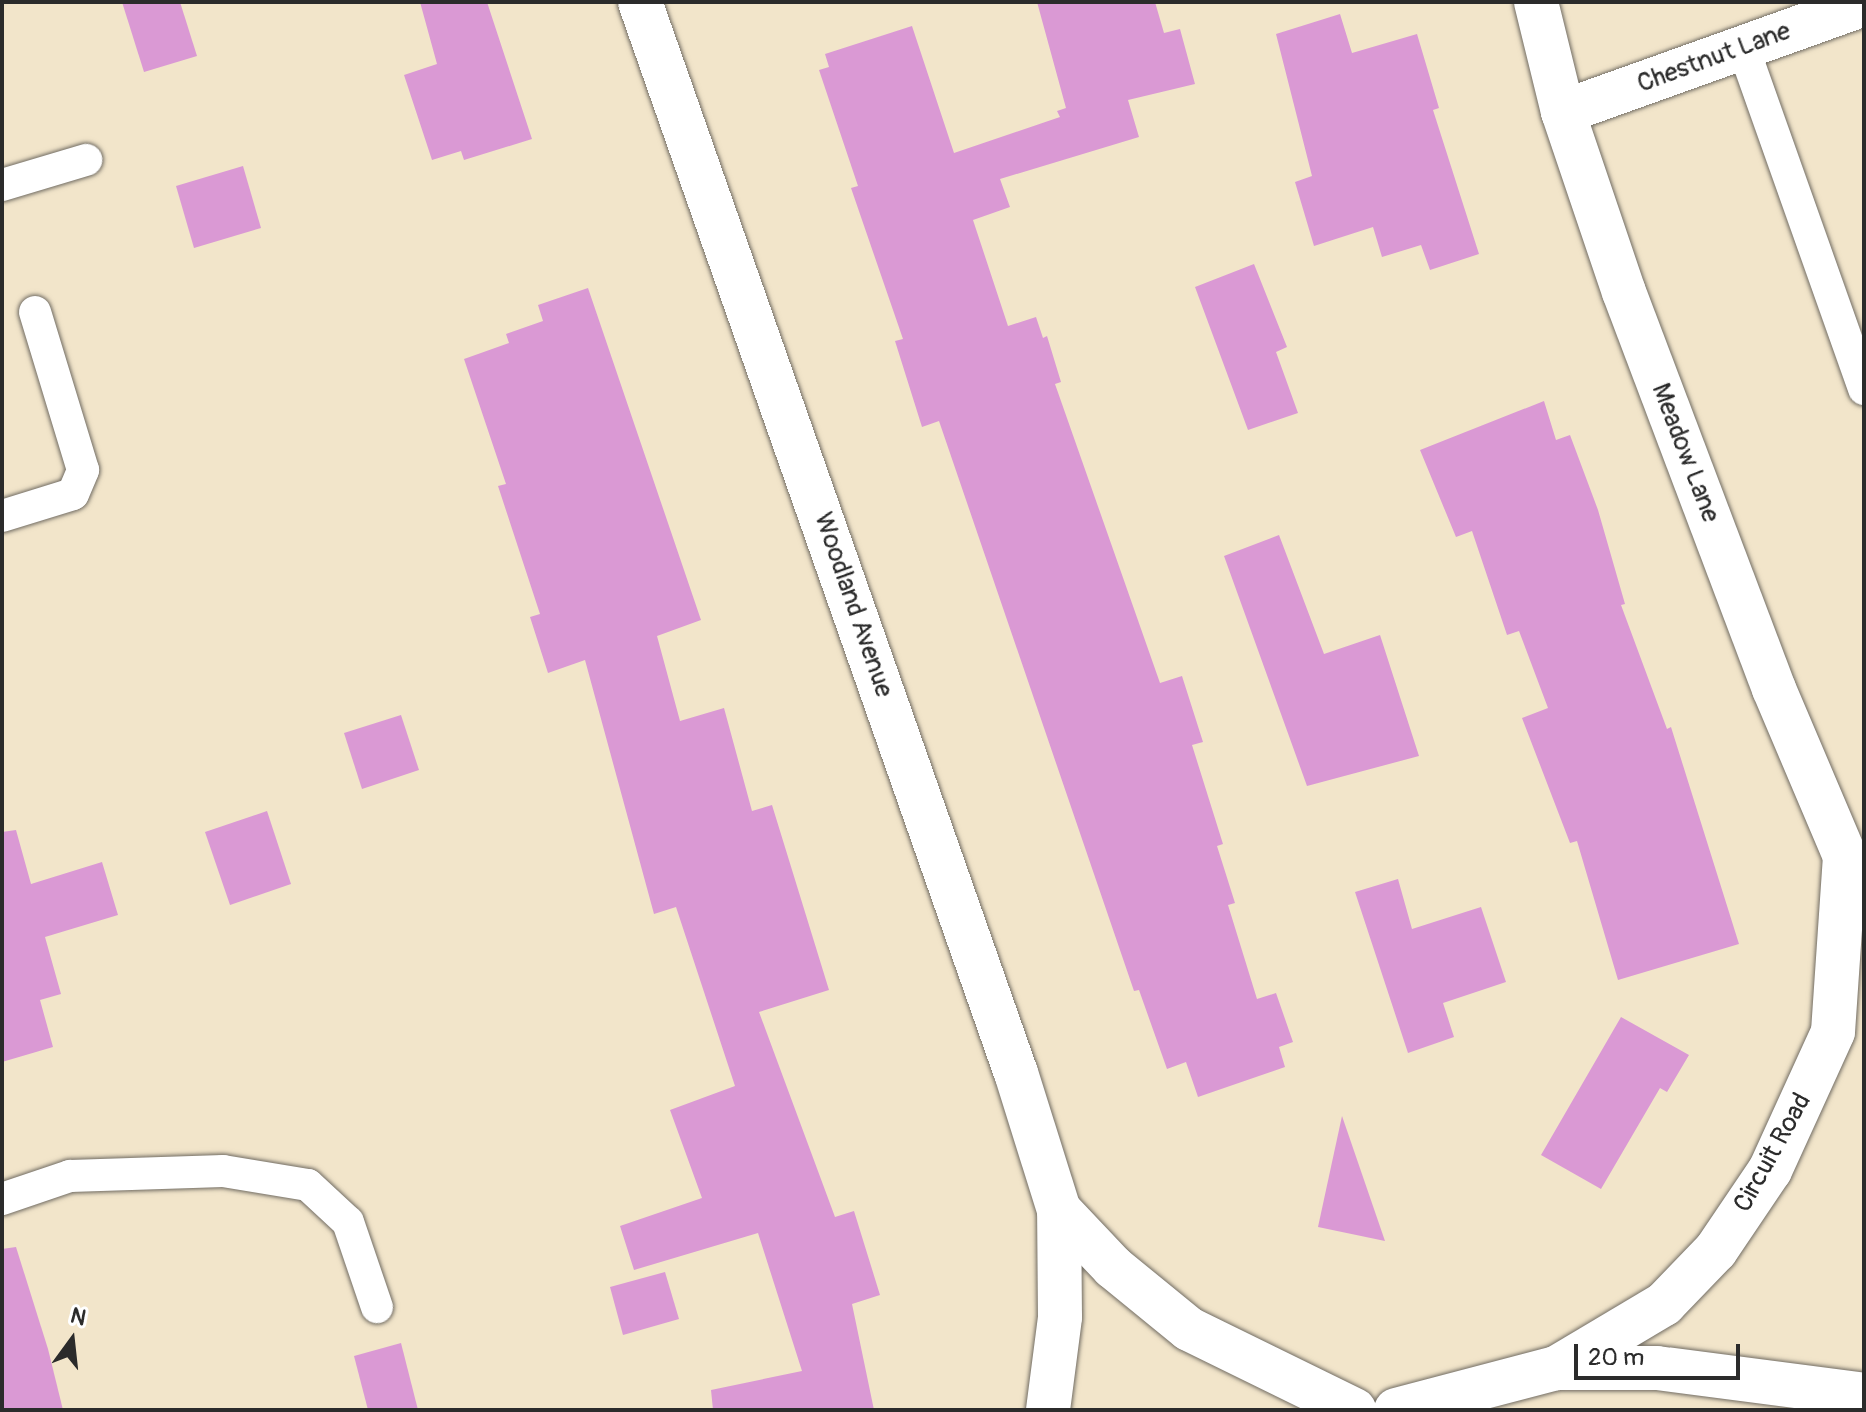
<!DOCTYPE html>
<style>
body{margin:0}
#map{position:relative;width:1866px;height:1412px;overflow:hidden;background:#f2e5ca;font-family:Pangolin,sans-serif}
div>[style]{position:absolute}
.building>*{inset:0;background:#da99d4}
.roads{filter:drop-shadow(0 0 2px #716c63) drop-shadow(0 0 2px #716c63)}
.service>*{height:32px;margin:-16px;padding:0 16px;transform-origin:16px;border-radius:16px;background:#fff}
.minor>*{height:44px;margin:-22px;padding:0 22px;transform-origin:22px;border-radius:22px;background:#fff}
.tertiary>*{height:44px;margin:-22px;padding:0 22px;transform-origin:22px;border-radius:22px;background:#fff}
span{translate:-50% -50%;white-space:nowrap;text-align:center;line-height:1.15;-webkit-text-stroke:6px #fff;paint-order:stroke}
.street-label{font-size:26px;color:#2b2b2b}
.frame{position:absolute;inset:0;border:4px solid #2b2b2b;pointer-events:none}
.north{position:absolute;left:32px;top:1300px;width:80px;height:80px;-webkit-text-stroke:6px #fff;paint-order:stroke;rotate:15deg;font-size:22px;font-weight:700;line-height:32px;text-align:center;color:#2b2b2b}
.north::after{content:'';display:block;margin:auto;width:28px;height:36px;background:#2b2b2b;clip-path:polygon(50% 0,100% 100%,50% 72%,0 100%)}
.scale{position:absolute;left:1574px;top:1344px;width:166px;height:36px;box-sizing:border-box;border:4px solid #2b2b2b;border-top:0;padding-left:10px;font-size:24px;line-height:28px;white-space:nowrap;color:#2b2b2b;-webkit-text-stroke:6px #fff;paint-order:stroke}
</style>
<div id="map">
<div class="building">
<div style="clip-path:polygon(122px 2px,180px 2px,197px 56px,144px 72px)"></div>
<div style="clip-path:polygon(420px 2px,487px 2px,532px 139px,464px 160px,461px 151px,432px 160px,404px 75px,437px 64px)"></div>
<div style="clip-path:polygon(1037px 2px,1155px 2px,1164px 33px,1180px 29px,1195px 84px,1128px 100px,1139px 137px,1000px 179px,1010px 207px,973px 220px,1008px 326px,1036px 317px,1043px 338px,1047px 336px,1061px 382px,1055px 384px,1160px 683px,1182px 676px,1203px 742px,1192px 745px,1223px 844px,1217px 846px,1235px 903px,1228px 905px,1257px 999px,1276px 993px,1293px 1042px,1279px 1047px,1285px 1067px,1198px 1097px,1186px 1062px,1167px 1069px,1139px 990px,1134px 991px,939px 421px,922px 427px,895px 341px,903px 339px,851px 188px,858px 186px,819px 70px,829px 67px,825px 54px,912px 26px,954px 153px,1060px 117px,1057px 111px,1066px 108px)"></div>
<div style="clip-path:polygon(1340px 14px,1352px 53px,1417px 34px,1439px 108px,1433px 110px,1479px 254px,1430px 270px,1421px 245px,1382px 257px,1373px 227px,1314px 246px,1295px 182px,1312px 176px,1276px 34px)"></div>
<div style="clip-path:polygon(243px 166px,261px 228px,194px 248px,176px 186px)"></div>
<div style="clip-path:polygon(1254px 264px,1287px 347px,1276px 352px,1298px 413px,1248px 430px,1195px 287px)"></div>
<div style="clip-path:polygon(588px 288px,701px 620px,657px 636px,680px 721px,724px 708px,752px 811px,772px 805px,829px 990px,759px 1012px,835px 1217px,854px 1211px,880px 1295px,852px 1304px,874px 1410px,713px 1410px,711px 1390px,802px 1371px,758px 1233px,634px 1270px,620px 1226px,702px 1198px,670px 1110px,735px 1086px,676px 907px,654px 914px,585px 660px,548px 673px,530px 617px,540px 614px,498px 486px,506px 484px,464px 359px,509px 343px,506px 334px,543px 321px,538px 305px)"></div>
<div style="clip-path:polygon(1544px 401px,1556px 440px,1570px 435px,1598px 510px,1625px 604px,1621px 605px,1667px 729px,1671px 727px,1739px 944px,1618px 980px,1577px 841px,1570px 843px,1522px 718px,1548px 708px,1519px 631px,1507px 635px,1472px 531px,1456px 537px,1420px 450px)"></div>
<div style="clip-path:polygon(1279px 535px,1324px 654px,1380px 635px,1419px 756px,1307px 786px,1224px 556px)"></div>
<div style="clip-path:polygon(401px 715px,419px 770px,362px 789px,344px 733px)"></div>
<div style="clip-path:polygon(267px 811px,291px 884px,230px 905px,205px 832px)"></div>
<div style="clip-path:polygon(16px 830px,31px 884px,102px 862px,118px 915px,45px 937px,61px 994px,40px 1000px,53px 1047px,2px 1062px,2px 832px)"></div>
<div style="clip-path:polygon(1398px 879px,1412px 929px,1481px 907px,1506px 982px,1443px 1003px,1454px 1037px,1408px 1053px,1355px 892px)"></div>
<div style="clip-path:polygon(1621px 1017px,1689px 1055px,1667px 1092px,1660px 1088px,1601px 1189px,1541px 1155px)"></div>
<div style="clip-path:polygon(1342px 1116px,1385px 1241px,1318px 1227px)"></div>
<div style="clip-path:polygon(16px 1247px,48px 1349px,63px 1410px,2px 1410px,2px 1249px)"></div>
<div style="clip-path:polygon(665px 1272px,679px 1319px,623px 1335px,610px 1287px)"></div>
<div style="clip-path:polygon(401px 1343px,418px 1410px,368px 1410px,354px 1356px)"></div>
</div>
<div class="roads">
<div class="service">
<div style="left:1743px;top:47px;width:363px;rotate:70.5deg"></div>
<div style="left:2px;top:185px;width:88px;rotate:-16.6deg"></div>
<div style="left:2px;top:516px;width:74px;rotate:-17.2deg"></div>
<div style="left:73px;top:494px;width:26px;rotate:-67deg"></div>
<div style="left:83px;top:470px;width:165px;rotate:-106.9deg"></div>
<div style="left:2px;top:1199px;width:72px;rotate:-18.7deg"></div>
<div style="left:70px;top:1176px;width:153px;rotate:-1.9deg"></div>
<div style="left:223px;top:1171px;width:86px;rotate:9.4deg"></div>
<div style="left:308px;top:1185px;width:54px;rotate:42.8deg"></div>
<div style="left:348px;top:1222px;width:90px;rotate:71.2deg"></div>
</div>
<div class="minor">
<div style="left:1536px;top:2px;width:113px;rotate:76.2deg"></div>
<div style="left:1563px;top:112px;width:190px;rotate:71.3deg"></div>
<div style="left:1624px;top:292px;width:424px;rotate:69.3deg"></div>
<div style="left:1774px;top:689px;width:181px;rotate:67deg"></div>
<div style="left:1845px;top:856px;width:176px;rotate:93.9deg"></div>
<div style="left:1833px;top:1032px;width:152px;rotate:114.5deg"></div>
<div style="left:1770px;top:1170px;width:97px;rotate:124deg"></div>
<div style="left:1716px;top:1250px;width:75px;rotate:133.9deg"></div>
<div style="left:1664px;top:1304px;width:126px;rotate:149.3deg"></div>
<div style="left:1563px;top:112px;width:320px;rotate:-19.7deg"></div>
<div style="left:1059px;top:1210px;width:79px;rotate:46.5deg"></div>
<div style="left:1113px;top:1267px;width:98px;rotate:39.2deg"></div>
<div style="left:1189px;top:1329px;width:184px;rotate:26.1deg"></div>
<div style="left:1048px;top:1410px;width:94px;rotate:-82.6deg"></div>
<div style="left:1060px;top:1317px;width:107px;rotate:-90.5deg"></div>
<div style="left:1396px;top:1410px;width:165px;rotate:-14.7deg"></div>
<div style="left:1556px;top:1368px;width:101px"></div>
<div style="left:1657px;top:1368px;width:209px;rotate:7.4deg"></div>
</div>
<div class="tertiary">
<div style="left:640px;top:2px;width:1135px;rotate:70.66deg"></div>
<div style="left:1016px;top:1073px;width:144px;rotate:72.6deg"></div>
<div style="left:1845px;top:856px;width:41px;rotate:62.2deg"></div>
</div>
</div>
<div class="street-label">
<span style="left:1714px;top:58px;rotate:-20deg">Chestnut Lane</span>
<span style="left:1685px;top:453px;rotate:69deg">Meadow Lane</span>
<span style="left:853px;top:605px;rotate:71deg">Woodland Avenue</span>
<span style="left:1773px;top:1153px;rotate:-61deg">Circuit Road</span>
</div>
<div class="frame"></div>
<div class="north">N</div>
<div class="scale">20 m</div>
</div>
